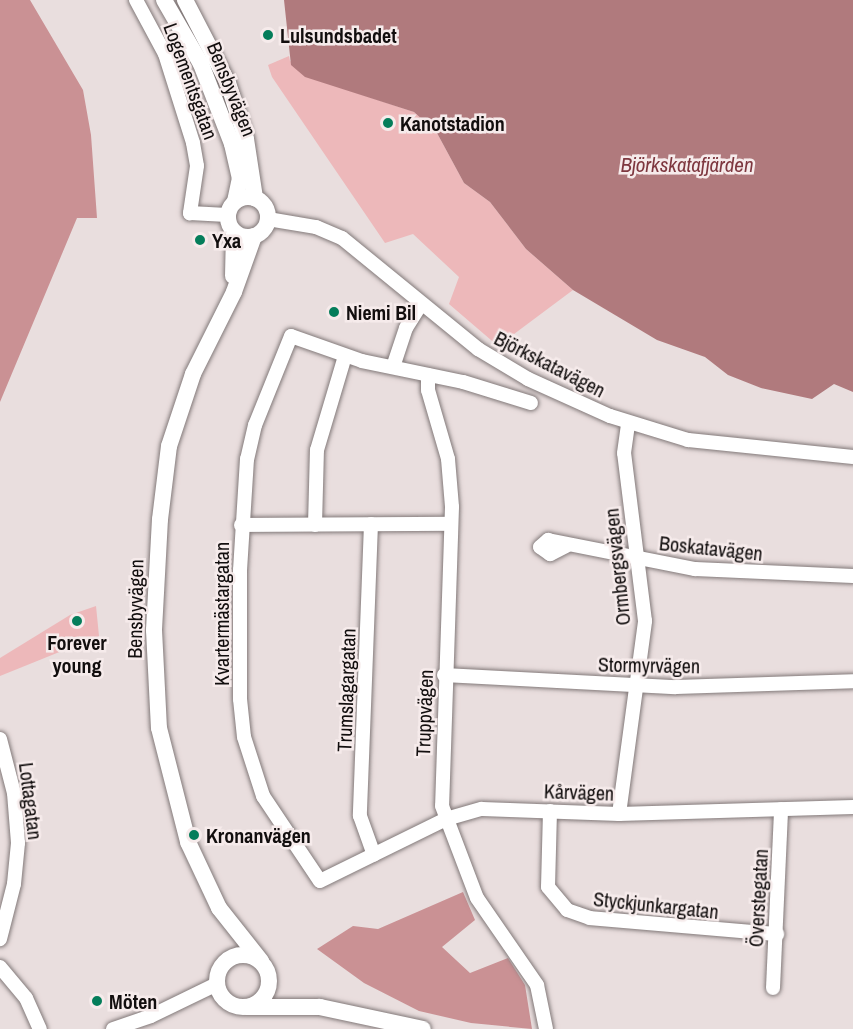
<!DOCTYPE html>
<meta charset="utf-8">
<style>
body{margin:0}
#map{position:relative;width:853px;height:1029px;overflow:hidden;background:#e9dede;font-family:"Archivo Narrow",sans-serif}
div>[style]{position:absolute}
.green>*{inset:0;background:#edb8ba}
.forest>*{inset:0;background:#ca9194}
.water>*{inset:0;background:#b07a7d}
.roads{filter:drop-shadow(0 0 2px #827979) drop-shadow(0 0 2px #827979)}
.minor>*{height:14px;margin:-7px;padding:0 7px;transform-origin:7px;border-radius:7px;background:#fff}
.major>*{height:16px;margin:-8px;padding:0 8px;transform-origin:8px;border-radius:8px;background:#fff}
.major>.ring{margin:-8px;padding:0;box-sizing:content-box;background:none;border:16px solid #fff;border-radius:50%}
.dots>*{width:16px;height:16px;translate:-50% -50%;box-sizing:border-box;border:3px solid #f6ebeb;border-radius:50%}
span{translate:-50% -50%;white-space:nowrap;text-align:center;line-height:1.15;-webkit-text-stroke:5px #f6ebeb;paint-order:stroke}
.poi-label{font-size:20px;color:#120e0e;font-weight:700}
.left{translate:0 -50%;text-align:left}
.street-label{font-size:20px;color:#120e0e}
.water-label{font-size:21px;color:#7e373f;font-style:italic}
</style>
<div id="map">
<div class="green">
<div style="clip-path:polygon(289px 56px,290px 61px,354px 92px,414px 112px,437px 133px,464px 183px,490px 202px,526px 249px,573px 290px,498px 346px,449px 304px,459px 277px,413px 234px,385px 243px,272px 77px,268px 65px)"></div>
<div style="clip-path:polygon(96px 606px,99px 636px,0 676px,0 658px,70px 615px)"></div>
</div>
<div class="forest">
<div style="clip-path:polygon(0 0,30px 0,83px 90px,91px 135px,97px 218px,77px 218px,0 402px)"></div>
<div style="clip-path:polygon(463px 892px,475px 920px,442px 947px,470px 973px,508px 958px,525px 985px,532px 1029px,471px 1023px,419px 1011px,364px 983px,317px 949px,353px 926px,378px 929px)"></div>
</div>
<div class="water">
<div style="clip-path:polygon(284px 0,853px 0,853px 392px,834px 384px,812px 399px,761px 388px,728px 375px,705px 357px,657px 340px,573px 290px,526px 249px,490px 202px,464px 183px,437px 133px,414px 112px,305px 77px,291px 65px)"></div>
</div>
<div class="roads">
<div class="minor">
<div style="left:136px;top:0;width:61px;rotate:61.8deg"></div>
<div style="left:165px;top:54px;width:93px;rotate:72.5deg"></div>
<div style="left:193px;top:143px;width:23px;rotate:80deg"></div>
<div style="left:197px;top:166px;width:48px;rotate:98.5deg"></div>
<div style="left:190px;top:213px;width:37px;rotate:3deg"></div>
<div style="left:268px;top:219px;width:49px;rotate:9.5deg"></div>
<div style="left:316px;top:227px;width:28px;rotate:23deg"></div>
<div style="left:342px;top:238px;width:176px;rotate:39.2deg"></div>
<div style="left:478px;top:349px;width:58px;rotate:31deg"></div>
<div style="left:528px;top:379px;width:90px;rotate:24.3deg"></div>
<div style="left:610px;top:416px;width:82px;rotate:17.1deg"></div>
<div style="left:688px;top:440px;width:166px;rotate:5.9deg"></div>
<div style="left:393px;top:367px;width:41px;rotate:-71.6deg"></div>
<div style="left:406px;top:328px;width:26px;rotate:-58deg"></div>
<div style="left:428px;top:375px;width:15px;rotate:90deg"></div>
<div style="left:428px;top:390px;width:72px;rotate:73.8deg"></div>
<div style="left:448px;top:459px;width:48px;rotate:85.2deg"></div>
<div style="left:452px;top:507px;width:299px;rotate:91.9deg"></div>
<div style="left:442px;top:806px;width:98px;rotate:69.2deg"></div>
<div style="left:477px;top:898px;width:106px;rotate:55.4deg"></div>
<div style="left:537px;top:985px;width:45px;rotate:78.4deg"></div>
<div style="left:531px;top:403px;width:71px;rotate:-162.8deg"></div>
<div style="left:463px;top:382px;width:103px;rotate:-168.3deg"></div>
<div style="left:362px;top:361px;width:75px;rotate:-160.6deg"></div>
<div style="left:291px;top:336px;width:96px;rotate:112deg"></div>
<div style="left:255px;top:425px;width:35px;rotate:103deg"></div>
<div style="left:247px;top:459px;width:111px;rotate:93.6deg"></div>
<div style="left:240px;top:570px;width:129px;rotate:90deg"></div>
<div style="left:240px;top:699px;width:38px;rotate:84deg"></div>
<div style="left:244px;top:737px;width:62px;rotate:72.1deg"></div>
<div style="left:263px;top:796px;width:102px;rotate:56.2deg"></div>
<div style="left:320px;top:881px;width:140px;rotate:-26.2deg"></div>
<div style="left:446px;top:819px;width:37px;rotate:-16deg"></div>
<div style="left:482px;top:809px;width:137px;rotate:2.1deg"></div>
<div style="left:619px;top:814px;width:234px;rotate:-1.7deg"></div>
<div style="left:371px;top:524px;width:292px;rotate:92.2deg"></div>
<div style="left:360px;top:816px;width:41px;rotate:70.3deg"></div>
<div style="left:241px;top:525px;width:210px;rotate:-0.3deg"></div>
<div style="left:315px;top:525px;width:75px;rotate:-88.5deg"></div>
<div style="left:317px;top:450px;width:98px;rotate:-73.4deg"></div>
<div style="left:566px;top:546px;width:18px;rotate:153deg"></div>
<div style="left:550px;top:554px;width:12px;rotate:-145deg"></div>
<div style="left:540px;top:547px;width:11px;rotate:-41deg"></div>
<div style="left:548px;top:540px;width:150px;rotate:11.2deg"></div>
<div style="left:695px;top:569px;width:158px;rotate:2.5deg"></div>
<div style="left:444px;top:675px;width:232px;rotate:3deg"></div>
<div style="left:676px;top:687px;width:177px;rotate:-1.9deg"></div>
<div style="left:0;top:739px;width:56px;rotate:75.5deg"></div>
<div style="left:14px;top:793px;width:50px;rotate:85.4deg"></div>
<div style="left:18px;top:843px;width:41px;rotate:95.6deg"></div>
<div style="left:14px;top:884px;width:57px;rotate:104.3deg"></div>
<div style="left:550px;top:811px;width:76px;rotate:91.5deg"></div>
<div style="left:548px;top:887px;width:30px;rotate:50deg"></div>
<div style="left:567px;top:910px;width:24px;rotate:19deg"></div>
<div style="left:590px;top:918px;width:188px;rotate:4.9deg"></div>
<div style="left:619px;top:814px;width:195px;rotate:-82.3deg"></div>
<div style="left:645px;top:621px;width:169px;rotate:-97.1deg"></div>
<div style="left:624px;top:453px;width:30px;rotate:-82deg"></div>
<div style="left:0;top:967px;width:40px;rotate:50deg"></div>
<div style="left:26px;top:998px;width:34px;rotate:66deg"></div>
<div style="left:773px;top:988px;width:179px;rotate:-87.4deg"></div>
<div style="left:113px;top:1029px;width:40px;rotate:-18.9deg"></div>
<div style="left:151px;top:1016px;width:73px;rotate:-25.9deg"></div>
</div>
<div class="major">
<div style="left:164px;top:0;width:74px;rotate:60deg"></div>
<div style="left:201px;top:64px;width:86px;rotate:68.8deg"></div>
<div style="left:232px;top:144px;width:35px;rotate:77deg"></div>
<div style="left:240px;top:178px;width:24px;rotate:102deg"></div>
<div style="left:185px;top:0;width:93px;rotate:62.6deg"></div>
<div style="left:228px;top:83px;width:59px;rotate:72.2deg"></div>
<div style="left:246px;top:139px;width:60px;rotate:81.3deg"></div>
<div class="ring" style="left:228px;top:197px;width:24px;height:24px"></div>
<div style="left:254px;top:236px;width:59px;rotate:109.7deg"></div>
<div style="left:234px;top:292px;width:92px;rotate:116.6deg"></div>
<div style="left:193px;top:374px;width:76px;rotate:108.4deg"></div>
<div style="left:169px;top:446px;width:74px;rotate:97deg"></div>
<div style="left:160px;top:519px;width:111px;rotate:93.1deg"></div>
<div style="left:154px;top:630px;width:98px;rotate:87.1deg"></div>
<div style="left:159px;top:728px;width:118px;rotate:75.7deg"></div>
<div style="left:188px;top:842px;width:73px;rotate:64.8deg"></div>
<div style="left:219px;top:908px;width:68px;rotate:51.6deg"></div>
<div style="left:233px;top:276px;width:44px;rotate:-88.7deg"></div>
<div class="ring" style="left:217px;top:955px;width:36px;height:36px"></div>
<div style="left:246px;top:1007px;width:74px"></div>
<div style="left:320px;top:1007px;width:105px;rotate:12.1deg"></div>
</div>
</div>
<div class="dots">
<div style="left:268px;top:35px;background:#047d5a"></div>
<div style="left:388px;top:123px;background:#047d5a"></div>
<div style="left:200px;top:240px;background:#047d5a"></div>
<div style="left:334px;top:312px;background:#047d5a"></div>
<div style="left:77px;top:621px;background:#047d5a"></div>
<div style="left:194px;top:835px;background:#047d5a"></div>
<div style="left:97px;top:1001px;background:#047d5a"></div>
</div>
<div class="poi-label">
<span class="left" style="left:280px;top:35px">Lulsundsbadet</span>
<span class="left" style="left:400px;top:123px">Kanotstadion</span>
<span class="left" style="left:212px;top:240px">Yxa</span>
<span class="left" style="left:346px;top:312px">Niemi Bil</span>
<span style="left:77px;top:654px">Forever<br>young</span>
<span class="left" style="left:206px;top:835px">Kronanvägen</span>
<span class="left" style="left:109px;top:1001px">Möten</span>
</div>
<div class="street-label">
<span style="left:191px;top:81px;rotate:70deg">Logementsgatan</span>
<span style="left:232px;top:89px;rotate:68deg">Bensbyvägen</span>
<span style="left:550px;top:364px;rotate:27deg">Björkskatavägen</span>
<span style="left:711px;top:548px;rotate:6deg">Boskatavägen</span>
<span style="left:617px;top:567px;rotate:-96deg">Ormbergsvägen</span>
<span style="left:135px;top:609px;rotate:-89deg">Bensbyvägen</span>
<span style="left:221px;top:614px;rotate:-90deg">Kvartermästargatan</span>
<span style="left:649px;top:665px;rotate:1deg">Stormyrvägen</span>
<span style="left:346px;top:690px;rotate:-88deg">Trumslagargatan</span>
<span style="left:424px;top:713px;rotate:-88deg">Truppvägen</span>
<span style="left:579px;top:792px;rotate:2deg">Kårvägen</span>
<span style="left:31px;top:801px;rotate:83deg">Lottagatan</span>
<span style="left:758px;top:898px;rotate:-87deg">Överstegatan</span>
<span style="left:656px;top:905px;rotate:6deg">Styckjunkargatan</span>
</div>
<div class="water-label">
<span style="left:687px;top:165px">Björkskatafjärden</span>
</div>
</div>
